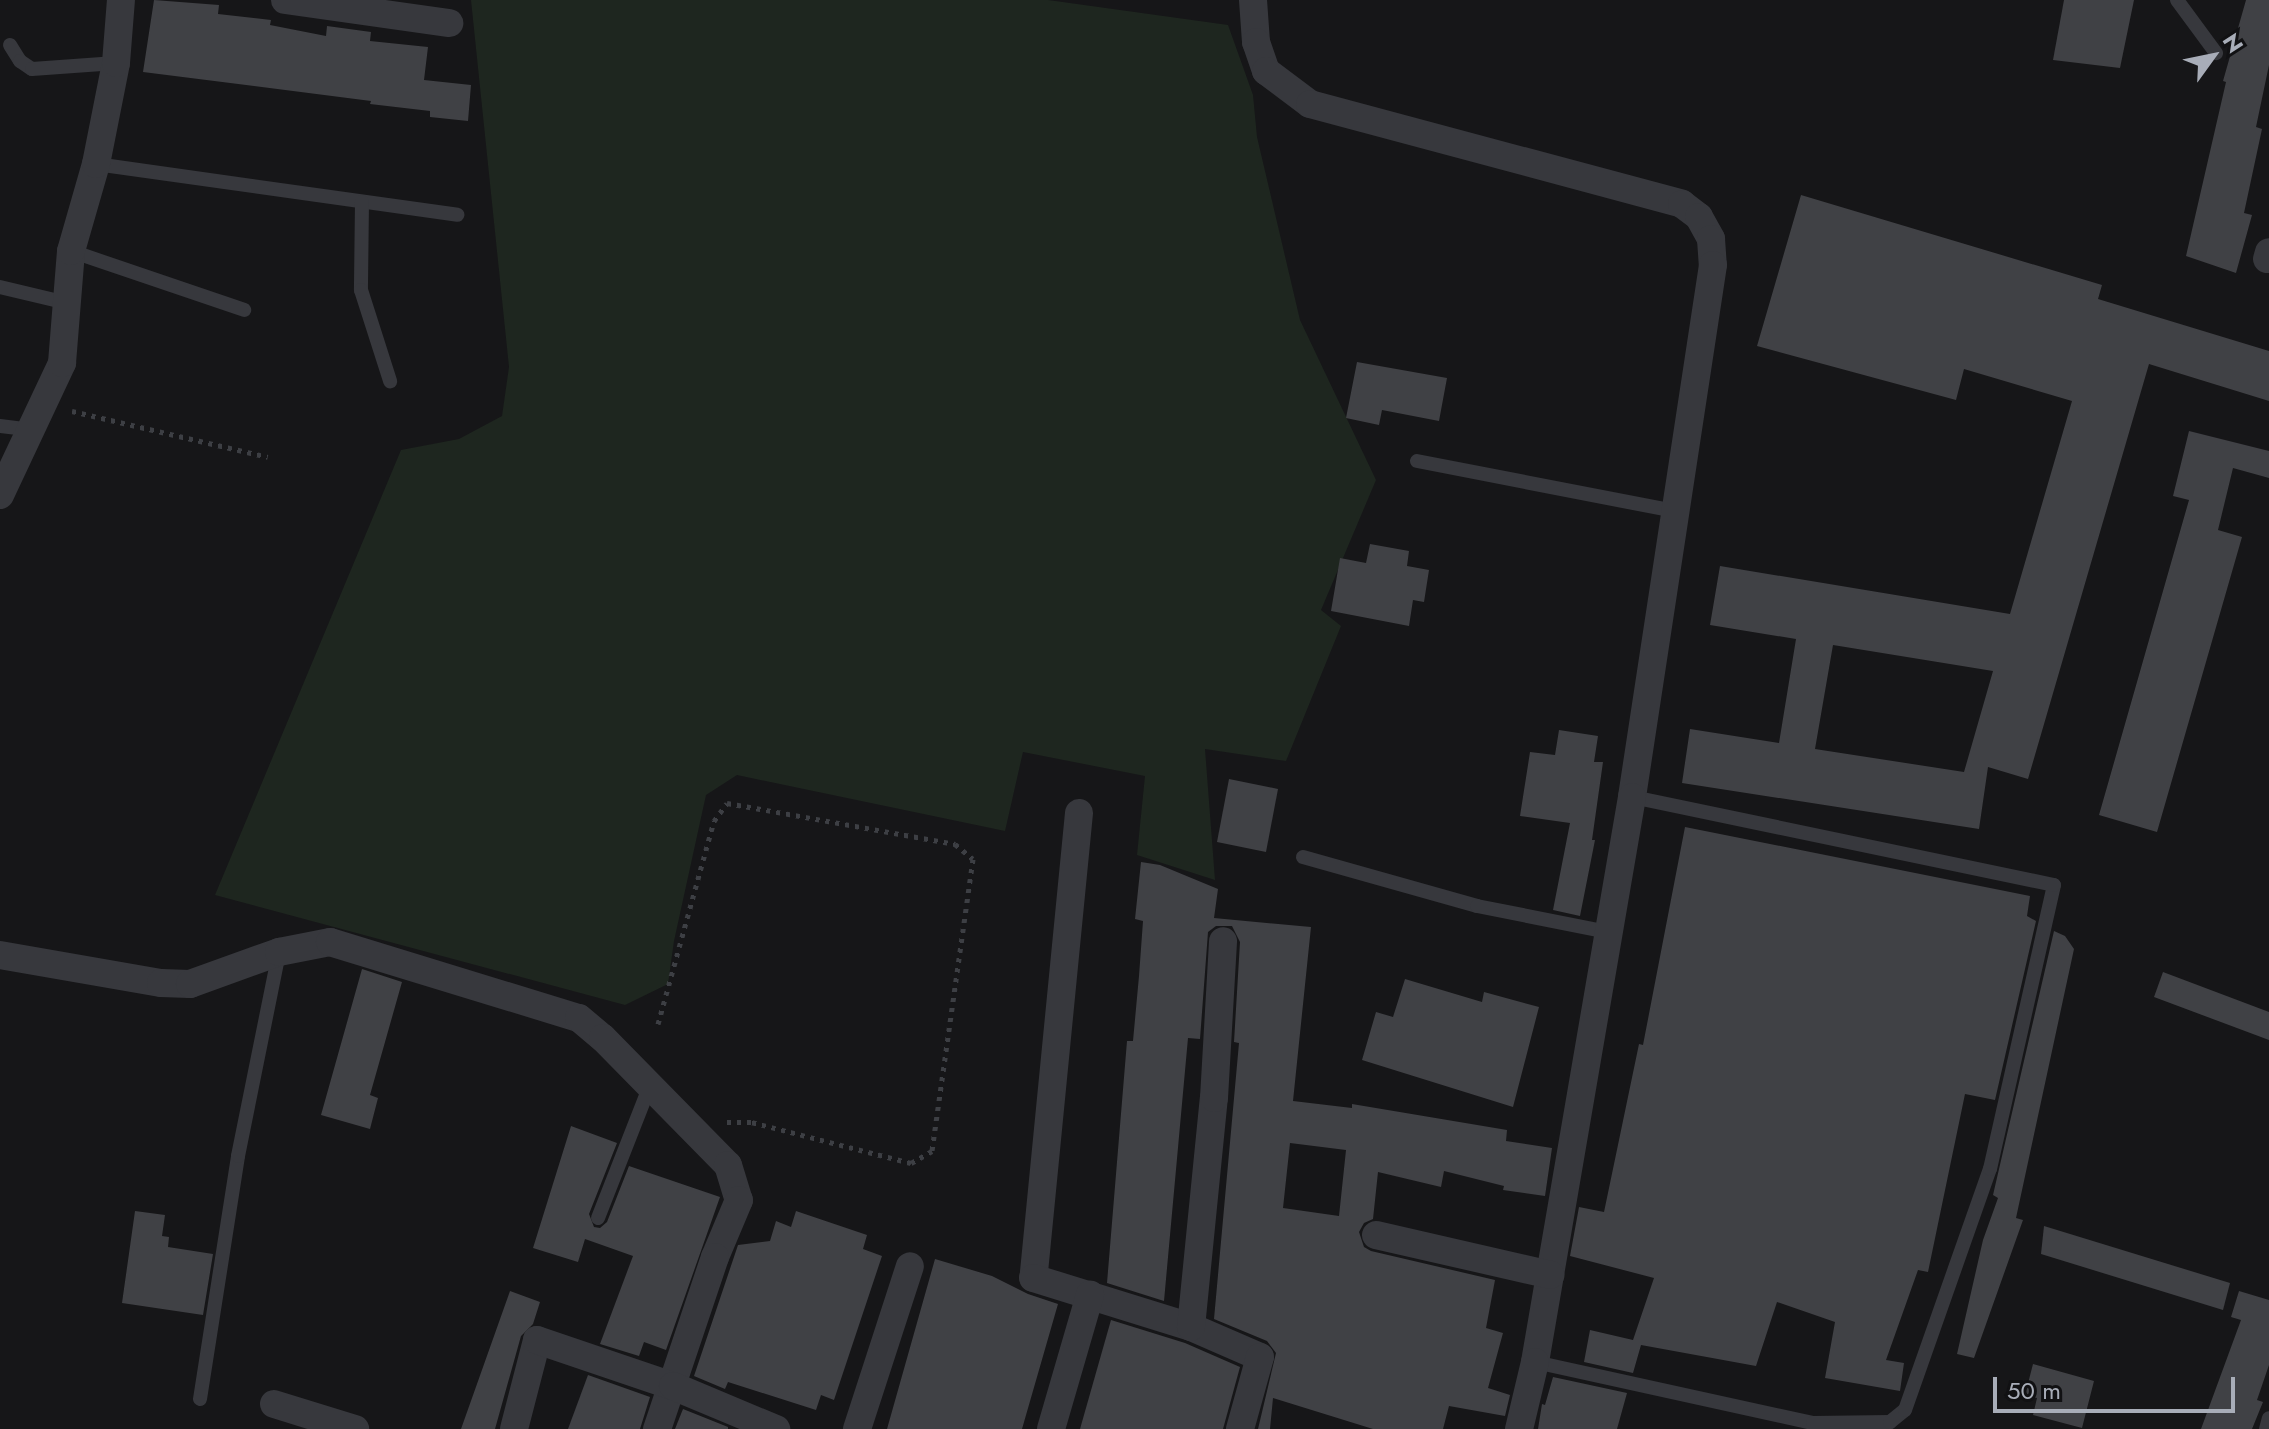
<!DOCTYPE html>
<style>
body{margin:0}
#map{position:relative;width:2269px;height:1429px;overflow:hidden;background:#161618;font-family:Jost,sans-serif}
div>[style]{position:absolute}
.green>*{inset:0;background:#1e261f}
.building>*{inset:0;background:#404145}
.path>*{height:5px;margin-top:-2.5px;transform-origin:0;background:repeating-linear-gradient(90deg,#3d3f44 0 4px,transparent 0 10px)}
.lane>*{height:14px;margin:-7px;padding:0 7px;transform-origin:7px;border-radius:7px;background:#37383d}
.street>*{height:28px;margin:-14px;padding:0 14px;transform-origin:14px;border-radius:14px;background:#37383d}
span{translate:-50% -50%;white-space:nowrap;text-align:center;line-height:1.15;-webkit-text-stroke:6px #111113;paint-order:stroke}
.north{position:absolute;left:2173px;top:16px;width:80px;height:80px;-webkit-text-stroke:6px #111113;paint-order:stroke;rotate:57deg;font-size:22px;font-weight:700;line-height:32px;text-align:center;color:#a8adb8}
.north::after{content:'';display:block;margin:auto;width:28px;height:36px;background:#a8adb8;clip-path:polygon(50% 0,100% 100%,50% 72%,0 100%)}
.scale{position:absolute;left:1993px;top:1377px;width:242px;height:36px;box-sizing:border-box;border:4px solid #a8adb8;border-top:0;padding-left:10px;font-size:24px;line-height:28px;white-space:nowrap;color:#a8adb8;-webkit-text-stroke:6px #111113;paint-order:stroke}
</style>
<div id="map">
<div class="green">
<div style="clip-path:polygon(471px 0,1048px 0,1228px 25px,1253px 95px,1257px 137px,1300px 320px,1376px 480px,1321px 610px,1341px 626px,1286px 761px,1205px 749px,1215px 880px,1137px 855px,1145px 776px,1023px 752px,1005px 831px,737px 775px,706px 795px,674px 941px,668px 984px,625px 1005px,215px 895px,401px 450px,459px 439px,502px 416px,509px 367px)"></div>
</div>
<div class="building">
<div style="clip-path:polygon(154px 0,219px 5px,218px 14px,271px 20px,270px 25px,326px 36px,327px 26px,371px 32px,370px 41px,428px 47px,424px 80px,471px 85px,468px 121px,430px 117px,430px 111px,370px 104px,371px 101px,143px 72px)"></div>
<div style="clip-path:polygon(2064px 0,2134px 0,2120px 68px,2053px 60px)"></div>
<div style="clip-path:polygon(2246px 0,2269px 0,2269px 65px,2256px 127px,2262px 129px,2244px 213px,2252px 215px,2236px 273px,2186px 256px,2226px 82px,2223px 81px)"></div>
<div style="clip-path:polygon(evenodd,1801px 195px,2102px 285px,2098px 299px,2269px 351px,2269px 401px,2149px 364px,2028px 779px,1988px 767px,1979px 829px,1682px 783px,1690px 729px,1779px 743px,1796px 639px,1710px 625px,1720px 566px,2010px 614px,2072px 401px,1964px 369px,1956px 400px,1757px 346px,1801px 195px,1833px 645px,1993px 671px,1964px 772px,1815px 749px,1833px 645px)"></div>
<div style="clip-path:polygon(1357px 362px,1447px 378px,1439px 421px,1382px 410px,1379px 425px,1346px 418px)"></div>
<div style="clip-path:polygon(2189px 431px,2269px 451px,2269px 478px,2233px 468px,2218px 530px,2242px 537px,2157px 832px,2099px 815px,2189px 500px,2173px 496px)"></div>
<div style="clip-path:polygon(1370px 544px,1409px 551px,1407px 566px,1429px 570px,1424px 602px,1413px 600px,1409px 626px,1331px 611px,1340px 558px,1366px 563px)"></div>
<div style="clip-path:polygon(1559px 730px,1598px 736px,1594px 762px,1603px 762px,1592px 840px,1595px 840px,1580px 916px,1553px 910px,1570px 823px,1520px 816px,1530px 752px,1555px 755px)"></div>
<div style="clip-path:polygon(1229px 779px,1278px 789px,1266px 852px,1217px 842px)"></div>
<div style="clip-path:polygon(1685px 827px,2030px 896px,2027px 916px,2036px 921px,1995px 1100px,1965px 1094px,1928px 1272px,1918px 1270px,1886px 1360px,1904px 1363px,1900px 1391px,1825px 1378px,1835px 1322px,1777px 1302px,1756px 1366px,1641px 1345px,1633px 1373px,1584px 1362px,1590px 1330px,1633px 1340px,1654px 1278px,1570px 1256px,1579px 1207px,1604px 1212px,1639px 1044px,1643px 1045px)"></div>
<div style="clip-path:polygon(evenodd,1141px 862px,1160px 865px,1218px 889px,1214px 918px,1311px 927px,1293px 1101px,1352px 1108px,1352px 1104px,1507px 1130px,1506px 1141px,1552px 1148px,1545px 1196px,1503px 1190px,1504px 1186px,1444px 1171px,1441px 1187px,1378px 1172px,1373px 1219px,1364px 1223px,1359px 1232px,1364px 1247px,1371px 1251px,1495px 1280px,1486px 1328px,1503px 1333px,1488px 1388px,1510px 1395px,1505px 1416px,1449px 1406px,1443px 1429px,1373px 1429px,1273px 1398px,1270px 1429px,1258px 1429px,1276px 1353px,1267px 1341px,1214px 1319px,1239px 1043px,1234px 1042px,1240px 942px,1232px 926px,1216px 926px,1208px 932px,1200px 1039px,1188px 1038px,1164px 1301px,1107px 1283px,1127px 1041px,1133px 1041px,1139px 976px,1143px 921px,1135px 919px,1141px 862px,1290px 1143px,1346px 1150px,1339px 1216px,1283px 1208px,1290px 1143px)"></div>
<div style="clip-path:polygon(2054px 931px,2065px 936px,2074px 949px,2016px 1218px,2023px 1220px,1974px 1358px,1957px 1354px,1983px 1240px,1998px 1198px,1993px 1195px)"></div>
<div style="clip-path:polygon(362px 969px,402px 982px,370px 1095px,378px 1098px,370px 1129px,321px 1115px)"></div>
<div style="clip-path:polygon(2163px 972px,2269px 1012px,2269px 1040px,2154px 997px)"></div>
<div style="clip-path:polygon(1405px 979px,1482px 1002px,1484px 992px,1539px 1007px,1513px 1107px,1362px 1060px,1376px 1012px,1393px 1017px)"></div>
<div style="clip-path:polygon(571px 1126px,617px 1143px,589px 1214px,594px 1227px,600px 1228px,607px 1222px,629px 1166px,720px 1197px,666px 1350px,644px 1342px,639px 1356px,600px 1344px,633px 1256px,585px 1239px,578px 1262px,533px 1248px)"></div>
<div style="clip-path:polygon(135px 1211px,165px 1215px,162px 1236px,169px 1237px,168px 1247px,213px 1254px,203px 1315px,122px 1303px)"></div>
<div style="clip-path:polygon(796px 1211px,867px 1235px,863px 1249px,882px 1256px,834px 1400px,821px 1395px,816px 1410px,728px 1382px,725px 1389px,694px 1376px,738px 1245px,770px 1241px,776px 1221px,791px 1227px)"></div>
<div style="clip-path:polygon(2044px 1226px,2230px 1283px,2223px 1310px,2041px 1254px)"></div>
<div style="clip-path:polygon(935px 1259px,992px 1276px,1028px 1294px,1058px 1304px,1022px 1429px,887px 1429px)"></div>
<div style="clip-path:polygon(510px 1291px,540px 1302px,533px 1324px,521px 1336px,495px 1429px,461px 1429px)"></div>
<div style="clip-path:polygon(2239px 1291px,2269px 1300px,2269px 1365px,2257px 1400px,2263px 1402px,2252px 1429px,2201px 1429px,2241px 1320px,2231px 1317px)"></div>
<div style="clip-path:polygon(1111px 1320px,1185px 1343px,1240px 1367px,1223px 1429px,1080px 1429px)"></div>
<div style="clip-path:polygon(2033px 1364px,2094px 1381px,2082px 1428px,2033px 1415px,2037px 1398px,2025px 1395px)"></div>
<div style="clip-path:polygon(588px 1375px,650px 1397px,640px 1429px,568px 1429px)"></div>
<div style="clip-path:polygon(1553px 1377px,1627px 1393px,1617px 1429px,1538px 1429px,1542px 1404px,1545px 1405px)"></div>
<div style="clip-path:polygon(683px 1409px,728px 1427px,728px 1429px,675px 1429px)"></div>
</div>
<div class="path">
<div style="left:72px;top:411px;width:201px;rotate:13.2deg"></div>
<div style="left:658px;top:1024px;width:211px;rotate:-74.6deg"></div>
<div style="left:714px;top:821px;width:22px;rotate:-54deg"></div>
<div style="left:727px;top:803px;width:232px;rotate:10.2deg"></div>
<div style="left:955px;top:844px;width:23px;rotate:40deg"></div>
<div style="left:973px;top:859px;width:295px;rotate:98deg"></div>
<div style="left:932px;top:1151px;width:24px;rotate:150deg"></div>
<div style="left:911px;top:1163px;width:165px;rotate:-165.6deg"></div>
<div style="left:751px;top:1122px;width:25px;rotate:180deg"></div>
</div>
<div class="lane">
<div style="left:2177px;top:0;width:66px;rotate:53.7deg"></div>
<div style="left:10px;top:45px;width:19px;rotate:58deg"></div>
<div style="left:20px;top:61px;width:14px;rotate:34deg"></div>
<div style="left:32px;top:69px;width:84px;rotate:-4.1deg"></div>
<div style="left:96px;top:164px;width:365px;rotate:8deg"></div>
<div style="left:362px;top:202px;width:88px;rotate:90.7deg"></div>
<div style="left:361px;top:290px;width:96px;rotate:72.3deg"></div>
<div style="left:71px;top:251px;width:183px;rotate:18.8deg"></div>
<div style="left:0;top:287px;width:69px;rotate:13.4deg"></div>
<div style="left:0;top:426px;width:32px;rotate:7deg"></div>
<div style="left:1417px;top:461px;width:262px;rotate:11deg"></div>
<div style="left:1303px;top:857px;width:181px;rotate:15.7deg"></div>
<div style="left:1477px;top:906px;width:134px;rotate:11.2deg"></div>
<div style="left:598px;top:1218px;width:143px;rotate:-68.6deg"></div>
<div style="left:1535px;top:1362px;width:285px;rotate:12.4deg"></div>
<div style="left:1813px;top:1423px;width:77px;rotate:-0.7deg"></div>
<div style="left:1890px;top:1422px;width:19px;rotate:-39deg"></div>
<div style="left:1905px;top:1410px;width:256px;rotate:-70.6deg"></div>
<div style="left:1990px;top:1169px;width:291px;rotate:-77.3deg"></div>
<div style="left:2054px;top:885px;width:431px;rotate:-168.2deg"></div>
<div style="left:200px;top:1399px;width:246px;rotate:-81.1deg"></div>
<div style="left:238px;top:1156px;width:208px;rotate:-78.6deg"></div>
<div style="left:2266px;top:1429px;width:11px;rotate:-75deg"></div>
</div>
<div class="street">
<div style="left:285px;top:0;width:166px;rotate:8deg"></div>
<div style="left:1253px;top:0;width:42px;rotate:85.9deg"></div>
<div style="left:1256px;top:42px;width:31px;rotate:71deg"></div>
<div style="left:1266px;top:71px;width:55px;rotate:36.9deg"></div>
<div style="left:1310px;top:104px;width:385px;rotate:15deg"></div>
<div style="left:1682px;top:204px;width:21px;rotate:37deg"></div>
<div style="left:1699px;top:217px;width:25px;rotate:61deg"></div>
<div style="left:1711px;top:239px;width:26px;rotate:86deg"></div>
<div style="left:1713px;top:265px;width:538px;rotate:98.66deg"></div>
<div style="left:1632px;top:797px;width:573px;rotate:99.74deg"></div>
<div style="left:1535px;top:1362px;width:69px;rotate:103.4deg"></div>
<div style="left:2267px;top:259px;width:7px;rotate:-74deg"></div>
<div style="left:0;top:495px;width:146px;rotate:-64.8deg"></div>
<div style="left:62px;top:363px;width:112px;rotate:-85.4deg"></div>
<div style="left:71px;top:251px;width:91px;rotate:-74deg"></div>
<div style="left:96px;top:164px;width:103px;rotate:-78.8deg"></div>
<div style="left:116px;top:63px;width:63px;rotate:-85.5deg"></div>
<div style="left:1079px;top:813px;width:467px;rotate:95.6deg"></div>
<div style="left:1033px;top:1278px;width:165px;rotate:17.2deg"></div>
<div style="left:1191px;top:1327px;width:75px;rotate:23.5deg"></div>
<div style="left:1260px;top:1357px;width:75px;rotate:105.5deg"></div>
<div style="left:0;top:955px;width:163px;rotate:9.9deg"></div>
<div style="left:161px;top:983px;width:29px;rotate:2deg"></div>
<div style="left:190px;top:984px;width:95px;rotate:-19.8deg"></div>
<div style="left:279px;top:952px;width:52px;rotate:-11.1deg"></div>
<div style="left:330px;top:942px;width:260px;rotate:17deg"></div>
<div style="left:579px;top:1018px;width:31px;rotate:40deg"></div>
<div style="left:603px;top:1038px;width:178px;rotate:45.5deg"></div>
<div style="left:728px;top:1165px;width:37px;rotate:73deg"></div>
<div style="left:739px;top:1200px;width:62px;rotate:112.8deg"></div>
<div style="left:715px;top:1257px;width:182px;rotate:108.6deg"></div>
<div style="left:1376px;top:1235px;width:179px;rotate:12.9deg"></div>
<div style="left:1191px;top:1327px;width:230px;rotate:-84.3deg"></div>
<div style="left:1214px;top:1098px;width:157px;rotate:-86.7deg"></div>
<div style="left:274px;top:1404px;width:85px;rotate:17.2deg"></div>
<div style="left:514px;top:1429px;width:92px;rotate:-75.5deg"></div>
<div style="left:537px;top:1340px;width:144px;rotate:18.7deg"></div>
<div style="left:673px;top:1386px;width:112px;rotate:22.7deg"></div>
<div style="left:857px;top:1429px;width:171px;rotate:-72deg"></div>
<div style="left:1051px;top:1429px;width:140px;rotate:-73.8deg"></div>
</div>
<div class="north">N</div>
<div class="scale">50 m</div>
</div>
